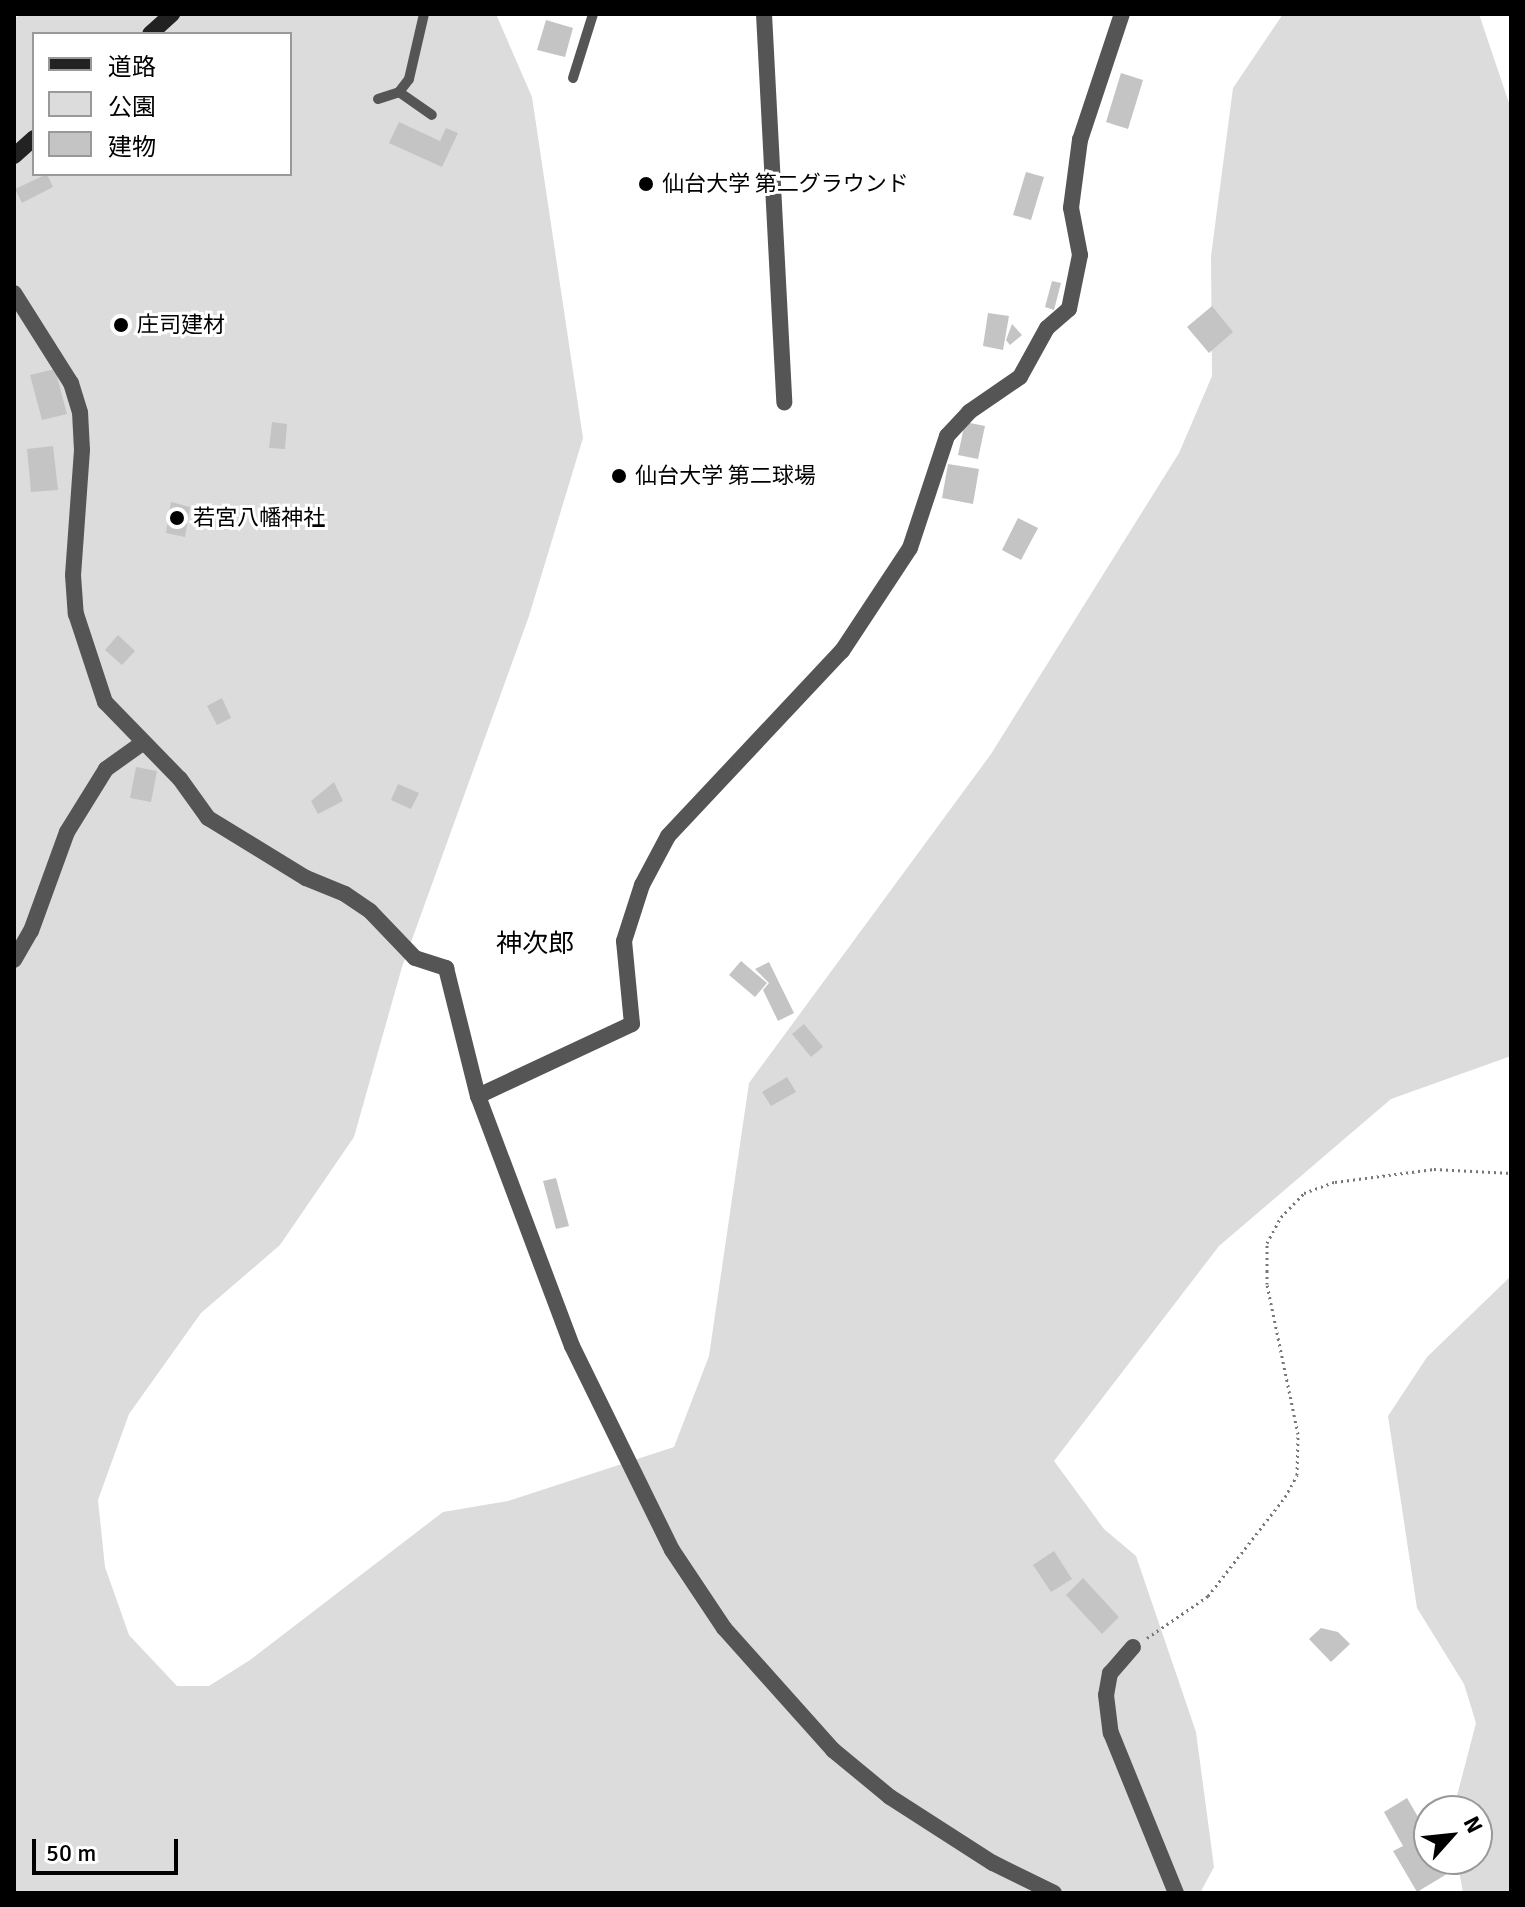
<!DOCTYPE html>
<meta charset="utf-8">
<style>
body{margin:0}
#map{position:relative;width:1525px;height:1907px;overflow:hidden;background:#fff;font-family:Signika,"Noto Sans JP",sans-serif}
div>[style]{position:absolute}
.green>*{inset:0;background:#dcdcdc}
.building>*{inset:0;background:#c4c4c4}
.path>*{height:3px;margin-top:-1.5px;transform-origin:0;background:repeating-linear-gradient(90deg,#777 0 2px,transparent 0 6px)}
.lane>*{height:10px;margin:-5px;padding:0 5px;transform-origin:5px;border-radius:5px;background:#555}
.street>*{height:16px;margin:-8px;padding:0 8px;transform-origin:8px;border-radius:8px;background:#555}
.secondary>*{height:16px;margin:-8px;padding:0 8px;transform-origin:8px;border-radius:8px;background:#222}
.dots>*{width:22px;height:22px;translate:-50% -50%;box-sizing:border-box;border:4px solid #fff;border-radius:50%}
span{translate:-50% -50%;white-space:nowrap;text-align:center;line-height:1.15;-webkit-text-stroke:6px #fff;paint-order:stroke}
.poi-label{font-size:22px;color:#000}
.left{translate:0 -50%;text-align:left}
.quarter-label{font-size:26px;color:#000}
.frame{position:absolute;inset:0;border:16px solid #000;pointer-events:none}
.legend{position:absolute;left:32px;top:32px;width:260px;height:144px;box-sizing:border-box;background:#fff;border:2px solid #999;margin:0;padding:10px 14px;list-style:none;font-size:24px;color:#000}
.legend li{display:flex;align-items:center;gap:16px;height:40px}
.legend b{width:40px;border:2px solid #999}
.north{position:absolute;left:1413px;top:1795px;width:80px;height:80px;box-sizing:border-box;background:#fff;border:2px solid #999;border-radius:50%;rotate:63deg;font-size:22px;font-weight:700;line-height:32px;text-align:center;color:#000}
.north::after{content:'';display:block;margin:auto;width:28px;height:36px;background:#000;clip-path:polygon(50% 0,100% 100%,50% 72%,0 100%)}
.scale{position:absolute;left:32px;top:1839px;width:146px;height:36px;box-sizing:border-box;border:4px solid #000;border-top:0;padding-left:10px;font-size:24px;line-height:28px;white-space:nowrap;color:#000;-webkit-text-stroke:6px #fff;paint-order:stroke}
</style>
<div id="map">
<div class="green">
<div style="clip-path:polygon(evenodd,23px 14px,496px 14px,532px 97px,583px 438px,529px 616px,402px 967px,354px 1137px,280px 1245px,201px 1313px,129px 1414px,98px 1500px,105px 1567px,129px 1635px,177px 1686px,209px 1686px,250px 1660px,443px 1512px,508px 1501px,674px 1447px,709px 1356px,749px 1083px,991px 754px,1179px 453px,1212px 376px,1211px 256px,1233px 88px,1283px 14px,1479px 14px,1511px 109px,1511px 1056px,1391px 1099px,1219px 1246px,1054px 1461px,1104px 1529px,1136px 1556px,1196px 1732px,1214px 1867px,1200px 1893px,14px 1893px,14px 18px,23px 14px,34px 34px,290px 34px,290px 174px,34px 174px,34px 34px)"></div>
<div style="clip-path:polygon(1511px 1276px,1511px 1893px,1463px 1893px,1457px 1859px,1477px 1859px,1477px 1811px,1453px 1811px,1476px 1723px,1464px 1684px,1417px 1608px,1388px 1416px,1427px 1357px)"></div>
</div>
<div class="building">
<div style="clip-path:polygon(546px 20px,573px 28px,565px 57px,537px 50px)"></div>
<div style="clip-path:polygon(1121px 73px,1143px 80px,1128px 129px,1106px 122px)"></div>
<div style="clip-path:polygon(399px 122px,440px 141px,446px 128px,458px 133px,442px 167px,389px 143px)"></div>
<div style="clip-path:polygon(1026px 172px,1044px 177px,1031px 220px,1013px 215px)"></div>
<div style="clip-path:polygon(47px 174px,53px 187px,22px 203px,15px 189px)"></div>
<div style="clip-path:polygon(1052px 281px,1061px 283px,1054px 310px,1045px 307px)"></div>
<div style="clip-path:polygon(1212px 306px,1233px 332px,1209px 353px,1187px 327px)"></div>
<div style="clip-path:polygon(988px 313px,1009px 316px,1003px 350px,983px 346px)"></div>
<div style="clip-path:polygon(1012px 324px,1022px 335px,1010px 345px,1006px 340px)"></div>
<div style="clip-path:polygon(55px 369px,67px 414px,42px 420px,30px 375px)"></div>
<div style="clip-path:polygon(272px 422px,287px 424px,285px 449px,269px 448px)"></div>
<div style="clip-path:polygon(965px 422px,985px 426px,978px 459px,958px 455px)"></div>
<div style="clip-path:polygon(53px 446px,58px 490px,31px 492px,27px 449px)"></div>
<div style="clip-path:polygon(948px 464px,979px 469px,973px 504px,942px 498px)"></div>
<div style="clip-path:polygon(171px 502px,190px 507px,185px 537px,166px 533px)"></div>
<div style="clip-path:polygon(1018px 518px,1038px 528px,1021px 560px,1002px 550px)"></div>
<div style="clip-path:polygon(118px 635px,135px 651px,122px 665px,105px 650px)"></div>
<div style="clip-path:polygon(222px 698px,231px 718px,217px 725px,207px 706px)"></div>
<div style="clip-path:polygon(136px 767px,157px 771px,151px 802px,130px 798px)"></div>
<div style="clip-path:polygon(334px 782px,343px 801px,318px 814px,311px 801px)"></div>
<div style="clip-path:polygon(398px 784px,419px 793px,411px 809px,391px 800px)"></div>
<div style="clip-path:polygon(741px 961px,767px 983px,755px 997px,729px 975px)"></div>
<div style="clip-path:polygon(769px 962px,794px 1013px,778px 1021px,763px 990px,769px 983px,755px 969px)"></div>
<div style="clip-path:polygon(804px 1024px,823px 1047px,811px 1057px,792px 1034px)"></div>
<div style="clip-path:polygon(787px 1077px,796px 1092px,771px 1106px,762px 1092px)"></div>
<div style="clip-path:polygon(556px 1178px,569px 1226px,556px 1229px,543px 1181px)"></div>
<div style="clip-path:polygon(1054px 1551px,1072px 1579px,1051px 1592px,1033px 1565px)"></div>
<div style="clip-path:polygon(1083px 1578px,1119px 1617px,1102px 1634px,1066px 1595px)"></div>
<div style="clip-path:polygon(1321px 1628px,1338px 1632px,1350px 1644px,1331px 1662px,1309px 1639px)"></div>
<div style="clip-path:polygon(1407px 1798px,1425px 1829px,1429px 1826px,1429px 1859px,1448px 1863px,1452px 1871px,1417px 1892px,1393px 1851px,1403px 1846px,1384px 1812px)"></div>
</div>
<div class="path">
<div style="left:1147px;top:1638px;width:74px;rotate:-34.5deg"></div>
<div style="left:1208px;top:1596px;width:125px;rotate:-52.1deg"></div>
<div style="left:1285px;top:1497px;width:25px;rotate:-61deg"></div>
<div style="left:1297px;top:1475px;width:41px;rotate:-88.6deg"></div>
<div style="left:1298px;top:1434px;width:153px;rotate:-101.7deg"></div>
<div style="left:1267px;top:1284px;width:41px;rotate:-90deg"></div>
<div style="left:1267px;top:1243px;width:30px;rotate:-62deg"></div>
<div style="left:1281px;top:1217px;width:33px;rotate:-46deg"></div>
<div style="left:1304px;top:1193px;width:33px;rotate:-20deg"></div>
<div style="left:1335px;top:1182px;width:100px;rotate:-7.5deg"></div>
<div style="left:1434px;top:1169px;width:77px;rotate:3deg"></div>
</div>
<div class="lane">
<div style="left:573px;top:78px;width:67px;rotate:-72.6deg"></div>
<div style="left:399px;top:92px;width:40px;rotate:34.9deg"></div>
<div style="left:378px;top:99px;width:22px;rotate:-18deg"></div>
<div style="left:399px;top:92px;width:16px;rotate:-52deg"></div>
<div style="left:409px;top:79px;width:67px;rotate:-77deg"></div>
</div>
<div class="street">
<div style="left:764px;top:14px;width:389px;rotate:87deg"></div>
<div style="left:14px;top:293px;width:107px;rotate:57.7deg"></div>
<div style="left:71px;top:383px;width:30px;rotate:73deg"></div>
<div style="left:80px;top:412px;width:38px;rotate:87deg"></div>
<div style="left:82px;top:450px;width:125px;rotate:94.1deg"></div>
<div style="left:73px;top:575px;width:39px;rotate:86deg"></div>
<div style="left:76px;top:614px;width:93px;rotate:71.8deg"></div>
<div style="left:105px;top:702px;width:107px;rotate:45.8deg"></div>
<div style="left:180px;top:779px;width:48px;rotate:54.3deg"></div>
<div style="left:208px;top:818px;width:115px;rotate:31.5deg"></div>
<div style="left:306px;top:878px;width:42px;rotate:22.3deg"></div>
<div style="left:345px;top:894px;width:30px;rotate:34deg"></div>
<div style="left:370px;top:911px;width:65px;rotate:46.2deg"></div>
<div style="left:415px;top:958px;width:33px;rotate:18deg"></div>
<div style="left:446px;top:968px;width:132px;rotate:76deg"></div>
<div style="left:478px;top:1096px;width:267px;rotate:69.4deg"></div>
<div style="left:572px;top:1346px;width:227px;rotate:63.9deg"></div>
<div style="left:672px;top:1550px;width:94px;rotate:56.3deg"></div>
<div style="left:724px;top:1628px;width:164px;rotate:48.2deg"></div>
<div style="left:833px;top:1750px;width:74px;rotate:39.5deg"></div>
<div style="left:890px;top:1797px;width:122px;rotate:32.7deg"></div>
<div style="left:993px;top:1863px;width:68px;rotate:26.2deg"></div>
<div style="left:14px;top:960px;width:34px;rotate:-60deg"></div>
<div style="left:31px;top:931px;width:105px;rotate:-70deg"></div>
<div style="left:67px;top:832px;width:74px;rotate:-58.2deg"></div>
<div style="left:106px;top:769px;width:43px;rotate:-35.5deg"></div>
<div style="left:478px;top:1096px;width:170px;rotate:-25.1deg"></div>
<div style="left:632px;top:1024px;width:83px;rotate:-95.5deg"></div>
<div style="left:624px;top:941px;width:59px;rotate:-72.2deg"></div>
<div style="left:642px;top:885px;width:55px;rotate:-62deg"></div>
<div style="left:668px;top:836px;width:254px;rotate:-46.8deg"></div>
<div style="left:842px;top:651px;width:123px;rotate:-56.6deg"></div>
<div style="left:910px;top:548px;width:118px;rotate:-71.7deg"></div>
<div style="left:947px;top:436px;width:33px;rotate:-47deg"></div>
<div style="left:969px;top:412px;width:62px;rotate:-34.5deg"></div>
<div style="left:1020px;top:377px;width:56px;rotate:-61.1deg"></div>
<div style="left:1047px;top:328px;width:29px;rotate:-41deg"></div>
<div style="left:1069px;top:309px;width:55px;rotate:-78.5deg"></div>
<div style="left:1080px;top:255px;width:48px;rotate:-100.8deg"></div>
<div style="left:1071px;top:208px;width:69px;rotate:-82.5deg"></div>
<div style="left:1080px;top:140px;width:133px;rotate:-71.6deg"></div>
<div style="left:1133px;top:1647px;width:35px;rotate:131deg"></div>
<div style="left:1110px;top:1673px;width:22px;rotate:100deg"></div>
<div style="left:1106px;top:1695px;width:38px;rotate:83deg"></div>
<div style="left:1111px;top:1733px;width:173px;rotate:67.9deg"></div>
</div>
<div class="secondary">
<div style="left:150px;top:34px;width:30px;rotate:-42deg"></div>
<div style="left:14px;top:156px;width:27px;rotate:-42deg"></div>
</div>
<div class="dots">
<div style="left:646px;top:184px;background:#000"></div>
<div style="left:121px;top:325px;background:#000"></div>
<div style="left:619px;top:476px;background:#000"></div>
<div style="left:177px;top:518px;background:#000"></div>
</div>
<div class="poi-label">
<span class="left" style="left:662px;top:184px">仙台大学 第二グラウンド</span>
<span class="left" style="left:137px;top:325px">庄司建材</span>
<span class="left" style="left:635px;top:476px">仙台大学 第二球場</span>
<span class="left" style="left:193px;top:518px">若宮八幡神社</span>
</div>
<div class="quarter-label">
<span style="left:535px;top:945px">神次郎</span>
</div>
<div class="frame"></div>
<ul class="legend">
<li><b style="height:10px;background:#222"></b>道路</li>
<li><b style="height:22px;background:#dcdcdc"></b>公園</li>
<li><b style="height:22px;background:#c4c4c4"></b>建物</li>
</ul>
<div class="north">N</div>
<div class="scale">50 m</div>
</div>
